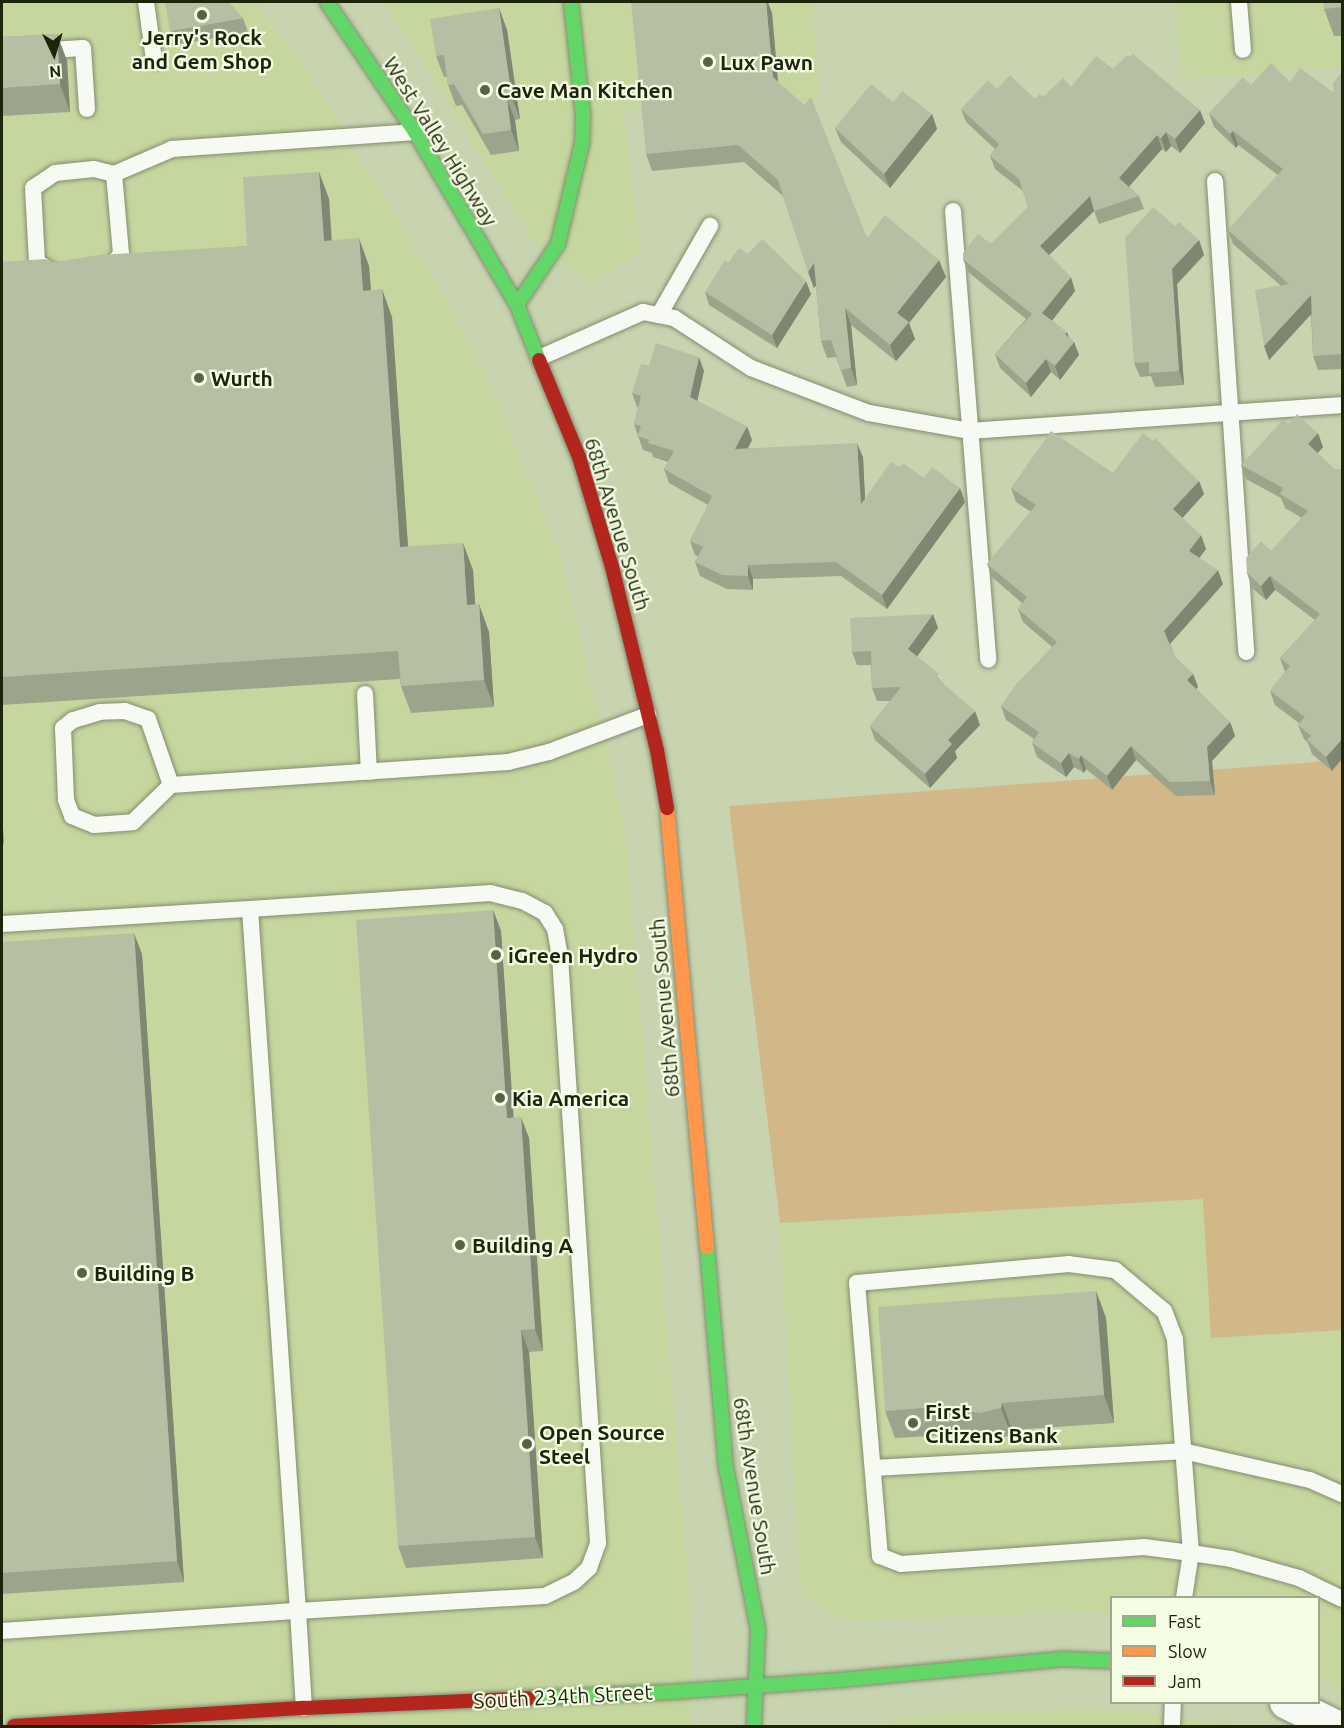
<!DOCTYPE html>
<style>
body{margin:0}
#map{position:relative;width:1344px;height:1728px;overflow:hidden;background:#c8d4b0;font-family:Ubuntu,sans-serif}
div>[style]{position:absolute}
.built>*{inset:0;background:#c5d79e}
.green>*{inset:0;background:#d2b788}
.roads{filter:drop-shadow(0 0 2px #848c70) drop-shadow(0 0 2px #848c70)}
.lane>*{height:16px;margin:-8px;padding:0 8px;transform-origin:8px;border-radius:8px;background:#f7f9f3}
.street>*{height:33px;margin:-16.5px;padding:0 16.5px;transform-origin:16.5px;border-radius:16.5px;background:#f7f9f3}
.fast>*{height:14px;margin:-7px;padding:0 7px;transform-origin:7px;border-radius:7px;background:#63d668}
.slow>*{height:14px;margin:-7px;padding:0 7px;transform-origin:7px;border-radius:7px;background:#ff974d}
.jam>*{height:14px;margin:-7px;padding:0 7px;transform-origin:7px;border-radius:7px;background:#b3261e}
.wall>*{inset:0;background:#9da48c}
.shaded-wall>*{inset:0;background:#7f8672}
.building>*{inset:0;background:#b6bfa3}
.dots>*{width:16px;height:16px;translate:-50% -50%;box-sizing:border-box;border:3px solid #f5fee4;border-radius:50%}
span{translate:-50% -50%;white-space:nowrap;text-align:center;line-height:1.15;-webkit-text-stroke:4.5px #f5fee4;paint-order:stroke}
.poi-label{font-size:21px;color:#1d240a;font-weight:700}
.left{translate:0 -50%;text-align:left}
.street-label{font-size:21px;color:#1d240a}
.frame{position:absolute;inset:0;border:3px solid #1d240a;pointer-events:none}
.legend{position:absolute;left:1110px;top:1596px;width:210px;height:108px;box-sizing:border-box;background:#f5fee4;border:2px solid #9fa78d;margin:0;padding:8px 10px;list-style:none;font-size:18px;color:#1d240a}
.legend li{display:flex;align-items:center;gap:12px;height:30px}
.legend b{width:30px;border:2px solid #9fa78d}
.north{position:absolute;left:24px;top:24px;width:60px;height:60px;-webkit-text-stroke:4px #f5fee4;paint-order:stroke;rotate:176deg;font-size:16px;font-weight:700;line-height:24px;text-align:center;color:#1d240a}
.north::after{content:'';display:block;margin:auto;width:21px;height:27px;background:#1d240a;clip-path:polygon(50% 0,100% 100%,50% 72%,0 100%)}
</style>
<div id="map">
<div class="built">
<div style="clip-path:polygon(2px 2px,256px 2px,310px 75px,441px 291px,481px 364px,558px 548px,624px 820px,690px 1601px,691px 1726px,2px 1726px)"></div>
<div style="clip-path:polygon(385px 2px,812px 2px,819px 101px,623px 113px,641px 251px,592px 283px,533px 241px)"></div>
<div style="clip-path:polygon(1176px 2px,1342px 2px,1342px 67px,1182px 79px)"></div>
<div style="clip-path:polygon(1203px 1199px,1211px 1338px,1342px 1330px,1342px 1692px,1319px 1679px,1318px 1598px,1112px 1598px,1111px 1615px,1095px 1612px,844px 1620px,801px 1595px,780px 1223px)"></div>
<div style="clip-path:polygon(1116px 1709px,1245px 1726px,883px 1726px,925px 1713px)"></div>
</div>
<div class="green">
<div style="clip-path:polygon(1342px 760px,1342px 1330px,1211px 1338px,1203px 1199px,780px 1223px,729px 806px)"></div>
</div>
<div class="roads">
<div class="lane">
<div style="left:146px;top:2px;width:59px;rotate:82.1deg"></div>
<div style="left:1239px;top:2px;width:48px;rotate:85.2deg"></div>
<div style="left:2px;top:53px;width:81px;rotate:-3.5deg"></div>
<div style="left:83px;top:48px;width:61px;rotate:86.2deg"></div>
<div style="left:1215px;top:181px;width:472px;rotate:86.2deg"></div>
<div style="left:953px;top:211px;width:450px;rotate:85.5deg"></div>
<div style="left:108px;top:270px;width:21px;rotate:-51deg"></div>
<div style="left:121px;top:254px;width:80px;rotate:-95deg"></div>
<div style="left:114px;top:174px;width:63px;rotate:-23.3deg"></div>
<div style="left:172px;top:149px;width:244px;rotate:-4deg"></div>
<div style="left:53px;top:272px;width:19px;rotate:-148deg"></div>
<div style="left:37px;top:262px;width:74px;rotate:-93.1deg"></div>
<div style="left:33px;top:188px;width:27px;rotate:-34deg"></div>
<div style="left:55px;top:173px;width:39px;rotate:-6deg"></div>
<div style="left:94px;top:169px;width:21px;rotate:14deg"></div>
<div style="left:659px;top:315px;width:103px;rotate:-60.2deg"></div>
<div style="left:539px;top:358px;width:114px;rotate:-23.9deg"></div>
<div style="left:643px;top:312px;width:32px;rotate:11deg"></div>
<div style="left:674px;top:318px;width:92px;rotate:33deg"></div>
<div style="left:751px;top:368px;width:126px;rotate:20.9deg"></div>
<div style="left:869px;top:413px;width:103px;rotate:10.1deg"></div>
<div style="left:970px;top:431px;width:373px;rotate:-4deg"></div>
<div style="left:365px;top:694px;width:78px;rotate:87.1deg"></div>
<div style="left:171px;top:785px;width:70px;rotate:-109.2deg"></div>
<div style="left:148px;top:719px;width:24px;rotate:-161deg"></div>
<div style="left:125px;top:711px;width:25px;rotate:178deg"></div>
<div style="left:100px;top:712px;width:28px;rotate:163deg"></div>
<div style="left:73px;top:720px;width:13px;rotate:141deg"></div>
<div style="left:63px;top:728px;width:72px;rotate:87.6deg"></div>
<div style="left:66px;top:800px;width:17px;rotate:69deg"></div>
<div style="left:72px;top:816px;width:24px;rotate:22deg"></div>
<div style="left:94px;top:825px;width:39px;rotate:-4deg"></div>
<div style="left:133px;top:822px;width:53px;rotate:-44.2deg"></div>
<div style="left:171px;top:785px;width:338px;rotate:-3.9deg"></div>
<div style="left:508px;top:762px;width:42px;rotate:-13.7deg"></div>
<div style="left:549px;top:752px;width:106px;rotate:-20.5deg"></div>
<div style="left:2px;top:924px;width:248px;rotate:-3.5deg"></div>
<div style="left:873px;top:1468px;width:310px;rotate:-3.1deg"></div>
<div style="left:1183px;top:1451px;width:130px;rotate:12.9deg"></div>
<div style="left:1310px;top:1480px;width:35px;rotate:24deg"></div>
<div style="left:1184px;top:1598px;width:46px;rotate:-81.2deg"></div>
<div style="left:1191px;top:1553px;width:215px;rotate:-94.3deg"></div>
<div style="left:1175px;top:1339px;width:30px;rotate:-111deg"></div>
<div style="left:1164px;top:1311px;width:64px;rotate:-140.1deg"></div>
<div style="left:1115px;top:1270px;width:46px;rotate:-172.6deg"></div>
<div style="left:1069px;top:1264px;width:213px;rotate:174.9deg"></div>
<div style="left:857px;top:1283px;width:274px;rotate:85.2deg"></div>
<div style="left:880px;top:1556px;width:22px;rotate:21deg"></div>
<div style="left:901px;top:1564px;width:244px;rotate:-4deg"></div>
<div style="left:1144px;top:1547px;width:47px;rotate:7.3deg"></div>
<div style="left:1191px;top:1553px;width:40px;rotate:8.5deg"></div>
<div style="left:1231px;top:1559px;width:71px;rotate:15.6deg"></div>
<div style="left:1299px;top:1578px;width:48px;rotate:26deg"></div>
<div style="left:2px;top:1631px;width:297px;rotate:-3.9deg"></div>
<div style="left:298px;top:1611px;width:247px;rotate:-3.5deg"></div>
<div style="left:545px;top:1596px;width:32px;rotate:-26deg"></div>
<div style="left:574px;top:1582px;width:21px;rotate:-43deg"></div>
<div style="left:589px;top:1568px;width:27px;rotate:-70deg"></div>
<div style="left:598px;top:1543px;width:587px;rotate:-93.71deg"></div>
<div style="left:560px;top:957px;width:28px;rotate:-100deg"></div>
<div style="left:555px;top:929px;width:19px;rotate:-122deg"></div>
<div style="left:545px;top:913px;width:26px;rotate:-152deg"></div>
<div style="left:522px;top:901px;width:32px;rotate:-166deg"></div>
<div style="left:491px;top:893px;width:242px;rotate:176.2deg"></div>
<div style="left:250px;top:909px;width:704px;rotate:86.09deg"></div>
<div style="left:298px;top:1611px;width:97px;rotate:86.5deg"></div>
<div style="left:1172px;top:1726px;width:24px;rotate:-88deg"></div>
</div>
<div class="street">
<div style="left:1286px;top:1702px;width:55px;rotate:26.1deg"></div>
</div>
<div class="fast">
<div style="left:327px;top:2px;width:157px;rotate:55.9deg"></div>
<div style="left:415px;top:132px;width:201px;rotate:59.5deg"></div>
<div style="left:517px;top:305px;width:59px;rotate:68.2deg"></div>
<div style="left:517px;top:305px;width:73px;rotate:-56.1deg"></div>
<div style="left:558px;top:244px;width:104px;rotate:-76.6deg"></div>
<div style="left:582px;top:143px;width:28px;rotate:-88deg"></div>
<div style="left:583px;top:115px;width:114px;rotate:-96.1deg"></div>
<div style="left:707px;top:1247px;width:222px;rotate:85.1deg"></div>
<div style="left:726px;top:1468px;width:165px;rotate:78.8deg"></div>
<div style="left:758px;top:1630px;width:96px;rotate:92.4deg"></div>
<div style="left:529px;top:1698px;width:142px;rotate:-2.4deg"></div>
<div style="left:671px;top:1692px;width:169px;rotate:-4.1deg"></div>
<div style="left:840px;top:1680px;width:224px;rotate:-5.4deg"></div>
<div style="left:1063px;top:1659px;width:49px;rotate:2.3deg"></div>
</div>
<div class="slow">
<div style="left:667px;top:808px;width:441px;rotate:84.8deg"></div>
</div>
<div class="jam">
<div style="left:539px;top:360px;width:105px;rotate:67.6deg"></div>
<div style="left:579px;top:457px;width:115px;rotate:73.3deg"></div>
<div style="left:612px;top:567px;width:188px;rotate:76.2deg"></div>
<div style="left:657px;top:750px;width:59px;rotate:80.2deg"></div>
<div style="left:14px;top:1726px;width:291px;rotate:-3.6deg"></div>
<div style="left:304px;top:1708px;width:225px;rotate:-2.5deg"></div>
</div>
</div>
<div class="wall">
<div style="clip-path:polygon(1342px 2px,1342px 36px,1334px 36px,1324px 9px)"></div>
<div style="clip-path:polygon(499px 8px,507px 30px,520px 119px,515px 120px,519px 151px,491px 155px,462px 105px,456px 106px,448px 85px,447px 77px,444px 77px,436px 56px)"></div>
<div style="clip-path:polygon(772px 13px,778px 82px,867px 238px,946px 277px,909px 323px,915px 339px,896px 361px,851px 325px,857px 385px,847px 387px,836px 357px,827px 358px,821px 341px,816px 286px,814px 288px,783px 196px,744px 162px,652px 171px,646px 154px)"></div>
<div style="clip-path:polygon(243px 18px,248px 32px,175px 45px,170px 31px)"></div>
<div style="clip-path:polygon(57px 34px,67px 61px,70px 112px,2px 116px,2px 37px)"></div>
<div style="clip-path:polygon(1113px 69px,1205px 123px,1180px 153px,1171px 146px,1166px 152px,1162px 149px,1129px 187px,1139px 196px,1144px 209px,1099px 224px,1094px 211px,1049px 255px,1075px 291px,1052px 321px,1074px 342px,1079px 355px,1060px 380px,1051px 372px,1031px 397px,1000px 368px,995px 354px,1026px 319px,968px 272px,963px 259px,991px 244px,1028px 207px,1023px 191px,995px 169px,990px 156px,995px 149px,966px 122px,961px 109px,997px 89px,1035px 99px,1071px 87px)"></div>
<div style="clip-path:polygon(1342px 72px,1342px 369px,1318px 370px,1313px 356px,1311px 314px,1269px 360px,1280px 285px,1233px 244px,1228px 230px,1278px 175px,1238px 145px,1236px 148px,1214px 127px,1209px 113px,1251px 85px,1290px 82px,1334px 93px)"></div>
<div style="clip-path:polygon(893px 102px,932px 114px,937px 129px,890px 188px,841px 142px,835px 128px)"></div>
<div style="clip-path:polygon(319px 172px,329px 199px,332px 240px,369px 266px,371px 290px,392px 317px,408px 547px,473px 570px,475px 604px,489px 632px,494px 707px,411px 713px,401px 686px,400px 679px,2px 705px,2px 262px,54px 262px,247px 246px)"></div>
<div style="clip-path:polygon(1175px 226px,1199px 240px,1204px 255px,1177px 284px,1184px 385px,1155px 387px,1151px 376px,1140px 377px,1134px 363px)"></div>
<div style="clip-path:polygon(728px 263px,811px 294px,777px 348px,709px 305px,705px 292px)"></div>
<div style="clip-path:polygon(649px 366px,704px 371px,697px 401px,752px 440px,747px 448px,863px 457px,865px 499px,900px 467px,924px 478px,965px 502px,887px 609px,841px 576px,753px 579px,753px 590px,727px 589px,700px 576px,695px 562px,698px 556px,695px 555px,690px 541px,708px 505px,669px 483px,664px 469px,668px 462px,653px 457px,652px 453px,643px 450px,638px 436px,634px 424px,638px 408px,637px 407px,632px 393px)"></div>
<div style="clip-path:polygon(1288px 424px,1323px 447px,1318px 453px,1332px 771px,1312px 754px,1308px 743px,1304px 739px,1298px 725px,1300px 724px,1275px 705px,1270px 691px,1285px 672px,1280px 658px,1315px 620px,1275px 590px,1266px 600px,1252px 588px,1247px 573px,1271px 551px,1302px 518px,1285px 508px,1281px 498px,1246px 479px,1241px 465px)"></div>
<div style="clip-path:polygon(1113px 473px,1199px 481px,1204px 494px,1182px 518px,1206px 549px,1199px 558px,1223px 584px,1170px 644px,1175px 657px,1193px 674px,1198px 687px,1196px 689px,1230px 722px,1235px 736px,1212px 761px,1215px 795px,1176px 796px,1136px 760px,1112px 790px,1086px 769px,1084px 773px,1074px 767px,1066px 777px,1037px 757px,1032px 743px,1034px 739px,1006px 720px,1001px 706px,1052px 647px,1023px 622px,1018px 609px,1022px 603px,992px 577px,987px 564px,1031px 512px,1016px 502px,1011px 488px)"></div>
<div style="clip-path:polygon(938px 628px,917px 656px,942px 682px,980px 725px,955px 751px,957px 758px,930px 788px,875px 740px,870px 726px,890px 701px,877px 701px,872px 688px,871px 665px,857px 665px,852px 652px)"></div>
<div style="clip-path:polygon(493px 910px,501px 931px,513px 1117px,529px 1138px,543px 1351px,529px 1352px,543px 1558px,406px 1568px,398px 1546px)"></div>
<div style="clip-path:polygon(2px 942px,142px 954px,184px 1582px,2px 1594px)"></div>
<div style="clip-path:polygon(1096px 1291px,1106px 1318px,1114px 1423px,1012px 1430px,1011px 1435px,990px 1441px,946px 1435px,895px 1438px,885px 1411px)"></div>
</div>
<div class="shaded-wall">
<div style="clip-path:polygon(766px 2px,768px 2px,772px 13px,779px 94px,773px 77px)"></div>
<div style="clip-path:polygon(499px 8px,507px 30px,520px 119px,512px 98px)"></div>
<div style="clip-path:polygon(57px 34px,67px 61px,70px 112px,60px 84px)"></div>
<div style="clip-path:polygon(507px 99px,515px 120px,519px 151px,511px 130px)"></div>
<div style="clip-path:polygon(1200px 110px,1205px 123px,1180px 153px,1175px 139px)"></div>
<div style="clip-path:polygon(932px 114px,937px 129px,890px 188px,884px 174px)"></div>
<div style="clip-path:polygon(1233px 131px,1238px 145px,1236px 148px,1230px 134px)"></div>
<div style="clip-path:polygon(1166px 132px,1171px 146px,1166px 152px,1161px 138px)"></div>
<div style="clip-path:polygon(1157px 135px,1162px 149px,1124px 192px,1119px 178px)"></div>
<div style="clip-path:polygon(319px 172px,329px 199px,333px 268px,324px 241px)"></div>
<div style="clip-path:polygon(1090px 196px,1095px 210px,1045px 259px,1040px 246px)"></div>
<div style="clip-path:polygon(359px 238px,369px 266px,373px 318px,363px 291px)"></div>
<div style="clip-path:polygon(1199px 240px,1204px 255px,1177px 284px,1184px 385px,1179px 371px,1172px 269px)"></div>
<div style="clip-path:polygon(939px 260px,946px 277px,909px 323px,915px 339px,896px 361px,890px 345px,897px 313px)"></div>
<div style="clip-path:polygon(814px 263px,820px 280px,814px 288px,808px 272px)"></div>
<div style="clip-path:polygon(1071px 277px,1075px 291px,1047px 327px,1042px 313px)"></div>
<div style="clip-path:polygon(806px 281px,811px 294px,777px 348px,772px 335px)"></div>
<div style="clip-path:polygon(382px 289px,392px 317px,410px 575px,400px 547px)"></div>
<div style="clip-path:polygon(1311px 295px,1316px 309px,1269px 360px,1264px 346px)"></div>
<div style="clip-path:polygon(845px 308px,851px 325px,857px 385px,851px 368px)"></div>
<div style="clip-path:polygon(1067px 332px,1072px 345px,1074px 342px,1079px 355px,1060px 380px,1055px 366px,1065px 334px)"></div>
<div style="clip-path:polygon(699px 357px,704px 371px,695px 411px,690px 397px)"></div>
<div style="clip-path:polygon(1046px 359px,1051px 372px,1031px 397px,1026px 383px)"></div>
<div style="clip-path:polygon(747px 426px,752px 440px,740px 463px,735px 449px)"></div>
<div style="clip-path:polygon(1318px 433px,1323px 447px,1313px 458px,1308px 444px)"></div>
<div style="clip-path:polygon(857px 443px,863px 457px,866px 518px,861px 504px)"></div>
<div style="clip-path:polygon(1199px 481px,1204px 494px,1178px 523px,1173px 509px)"></div>
<div style="clip-path:polygon(960px 488px,965px 502px,887px 609px,882px 595px)"></div>
<div style="clip-path:polygon(1201px 535px,1206px 549px,1194px 565px,1189px 551px)"></div>
<div style="clip-path:polygon(463px 543px,473px 570px,477px 632px,467px 605px)"></div>
<div style="clip-path:polygon(748px 565px,753px 579px,753px 590px,748px 576px)"></div>
<div style="clip-path:polygon(1218px 570px,1223px 584px,1169px 645px,1164px 631px)"></div>
<div style="clip-path:polygon(1270px 576px,1275px 590px,1266px 600px,1261px 586px)"></div>
<div style="clip-path:polygon(479px 604px,489px 632px,494px 707px,484px 680px)"></div>
<div style="clip-path:polygon(933px 614px,938px 628px,913px 662px,908px 649px)"></div>
<div style="clip-path:polygon(1193px 674px,1198px 687px,1192px 693px,1187px 680px)"></div>
<div style="clip-path:polygon(975px 711px,980px 725px,955px 751px,957px 758px,930px 788px,925px 774px,948px 740px)"></div>
<div style="clip-path:polygon(1230px 722px,1235px 736px,1212px 761px,1215px 795px,1210px 781px,1207px 747px)"></div>
<div style="clip-path:polygon(1342px 739px,1342px 759px,1332px 771px,1326px 757px)"></div>
<div style="clip-path:polygon(1131px 746px,1136px 760px,1112px 790px,1107px 776px)"></div>
<div style="clip-path:polygon(1069px 753px,1074px 767px,1066px 777px,1061px 763px)"></div>
<div style="clip-path:polygon(1081px 755px,1086px 769px,1084px 773px,1079px 759px)"></div>
<div style="clip-path:polygon(2px 810px,4px 846px,2px 838px)"></div>
<div style="clip-path:polygon(493px 910px,501px 931px,515px 1139px,507px 1118px)"></div>
<div style="clip-path:polygon(134px 933px,142px 954px,184px 1582px,177px 1561px)"></div>
<div style="clip-path:polygon(521px 1117px,529px 1138px,543px 1351px,535px 1329px)"></div>
<div style="clip-path:polygon(1096px 1291px,1106px 1318px,1114px 1423px,1104px 1395px)"></div>
<div style="clip-path:polygon(521px 1330px,529px 1352px,543px 1558px,535px 1537px)"></div>
<div style="clip-path:polygon(1002px 1403px,1012px 1430px,1011px 1435px,1001px 1408px)"></div>
</div>
<div class="building">
<div style="clip-path:polygon(165px 2px,229px 2px,243px 18px,170px 31px)"></div>
<div style="clip-path:polygon(631px 2px,766px 2px,773px 77px,804px 105px,811px 97px,867px 238px,885px 215px,939px 260px,897px 313px,909px 322px,890px 345px,845px 308px,851px 368px,841px 370px,831px 340px,821px 341px,814px 263px,808px 272px,778px 180px,738px 145px,646px 154px)"></div>
<div style="clip-path:polygon(1323px 2px,1342px 2px,1342px 7px,1324px 9px)"></div>
<div style="clip-path:polygon(499px 8px,512px 98px,507px 99px,511px 130px,483px 134px,454px 84px,448px 85px,444px 55px,436px 56px,430px 19px)"></div>
<div style="clip-path:polygon(57px 34px,60px 84px,2px 88px,2px 37px)"></div>
<div style="clip-path:polygon(1133px 54px,1200px 110px,1175px 139px,1166px 132px,1161px 138px,1157px 135px,1119px 178px,1139px 196px,1094px 211px,1090px 196px,1040px 246px,1071px 277px,1042px 313px,1067px 332px,1065px 334px,1074px 342px,1055px 366px,1046px 359px,1026px 383px,995px 354px,1032px 314px,963px 259px,963px 253px,978px 234px,991px 244px,1028px 207px,1019px 179px,990px 156px,999px 144px,961px 109px,988px 80px,997px 89px,1010px 75px,1035px 99px,1040px 94px,1043px 97px,1063px 78px,1071px 87px,1096px 56px,1113px 69px,1127px 55px,1130px 57px)"></div>
<div style="clip-path:polygon(1271px 63px,1290px 82px,1300px 68px,1334px 93px,1333px 83px,1342px 72px,1342px 354px,1313px 356px,1311px 295px,1264px 346px,1255px 290px,1289px 284px,1228px 230px,1283px 169px,1233px 131px,1230px 134px,1209px 113px,1243px 77px,1251px 85px)"></div>
<div style="clip-path:polygon(871px 84px,893px 102px,902px 91px,932px 114px,884px 174px,835px 128px)"></div>
<div style="clip-path:polygon(319px 172px,324px 241px,359px 238px,363px 291px,382px 289px,400px 547px,463px 543px,467px 605px,479px 604px,484px 680px,401px 686px,398px 651px,2px 677px,2px 262px,45px 259px,54px 262px,99px 255px,247px 246px,243px 177px)"></div>
<div style="clip-path:polygon(1153px 207px,1175px 226px,1179px 222px,1199px 240px,1172px 269px,1179px 371px,1149px 373px,1149px 362px,1134px 363px,1125px 238px)"></div>
<div style="clip-path:polygon(762px 239px,806px 281px,772px 335px,705px 292px,725px 260px,728px 263px,739px 248px,748px 254px)"></div>
<div style="clip-path:polygon(656px 343px,699px 357px,690px 397px,747px 426px,735px 449px,857px 443px,861px 504px,891px 462px,900px 467px,903px 463px,924px 478px,932px 467px,960px 488px,882px 595px,836px 562px,748px 565px,748px 576px,722px 575px,695px 562px,703px 547px,690px 541px,712px 496px,664px 469px,674px 451px,648px 443px,649px 440px,638px 436px,641px 426px,634px 424px,641px 396px,632px 393px,641px 364px,649px 366px)"></div>
<div style="clip-path:polygon(1297px 414px,1318px 433px,1308px 444px,1335px 469px,1342px 469px,1342px 739px,1326px 757px,1307px 740px,1311px 736px,1298px 725px,1305px 717px,1270px 691px,1290px 666px,1280px 658px,1320px 614px,1270px 576px,1261px 586px,1247px 573px,1246px 558px,1261px 541px,1271px 551px,1308px 511px,1280px 494px,1283px 488px,1241px 465px,1284px 419px,1288px 424px)"></div>
<div style="clip-path:polygon(1051px 431px,1113px 473px,1143px 433px,1153px 441px,1155px 438px,1199px 481px,1173px 509px,1201px 535px,1189px 551px,1218px 570px,1164px 631px,1175px 657px,1193px 674px,1187px 680px,1230px 722px,1207px 747px,1210px 781px,1170px 782px,1131px 746px,1107px 776px,1081px 755px,1079px 759px,1069px 753px,1061px 763px,1032px 743px,1039px 732px,1001px 706px,1017px 683px,1057px 642px,1018px 609px,1027px 597px,987px 564px,1036px 505px,1011px 488px)"></div>
<div style="clip-path:polygon(933px 614px,908px 649px,939px 674px,936px 677px,975px 711px,948px 740px,952px 744px,925px 774px,870px 726px,901px 687px,872px 688px,871px 651px,852px 652px,850px 618px)"></div>
<div style="clip-path:polygon(493px 910px,507px 1118px,521px 1117px,535px 1329px,521px 1330px,535px 1537px,398px 1546px,356px 920px)"></div>
<div style="clip-path:polygon(134px 933px,177px 1561px,2px 1573px,2px 942px)"></div>
<div style="clip-path:polygon(1096px 1291px,1104px 1395px,1002px 1403px,1001px 1408px,980px 1413px,936px 1407px,885px 1411px,878px 1307px)"></div>
</div>
<div class="dots">
<div style="left:202px;top:15px;background:#596244"></div>
<div style="left:708px;top:62px;background:#596244"></div>
<div style="left:485px;top:90px;background:#596244"></div>
<div style="left:199px;top:378px;background:#596244"></div>
<div style="left:496px;top:955px;background:#596244"></div>
<div style="left:500px;top:1098px;background:#596244"></div>
<div style="left:460px;top:1245px;background:#596244"></div>
<div style="left:82px;top:1273px;background:#596244"></div>
<div style="left:913px;top:1423px;background:#596244"></div>
<div style="left:527px;top:1444px;background:#596244"></div>
</div>
<div class="poi-label">
<span style="left:202px;top:49px">Jerry's Rock<br>and Gem Shop</span>
<span class="left" style="left:720px;top:62px">Lux Pawn</span>
<span class="left" style="left:497px;top:90px">Cave Man Kitchen</span>
<span class="left" style="left:211px;top:378px">Wurth</span>
<span class="left" style="left:508px;top:955px">iGreen Hydro</span>
<span class="left" style="left:512px;top:1098px">Kia America</span>
<span class="left" style="left:472px;top:1245px">Building A</span>
<span class="left" style="left:94px;top:1273px">Building B</span>
<span class="left" style="left:925px;top:1423px">First<br>Citizens Bank</span>
<span class="left" style="left:539px;top:1444px">Open Source<br>Steel</span>
</div>
<div class="street-label">
<span style="left:441px;top:141px;rotate:58deg">West Valley Highway</span>
<span style="left:618px;top:524px;rotate:73deg">68th Avenue South</span>
<span style="left:664px;top:1008px;rotate:-95deg">68th Avenue South</span>
<span style="left:755px;top:1486px;rotate:81deg">68th Avenue South</span>
<span style="left:563px;top:1696px;rotate:-3deg">South 234th Street</span>
</div>
<div class="frame"></div>
<ul class="legend">
<li><b style="height:8px;background:#63d668"></b>Fast</li>
<li><b style="height:8px;background:#ff974d"></b>Slow</li>
<li><b style="height:8px;background:#b3261e"></b>Jam</li>
</ul>
<div class="north">N</div>
</div>
